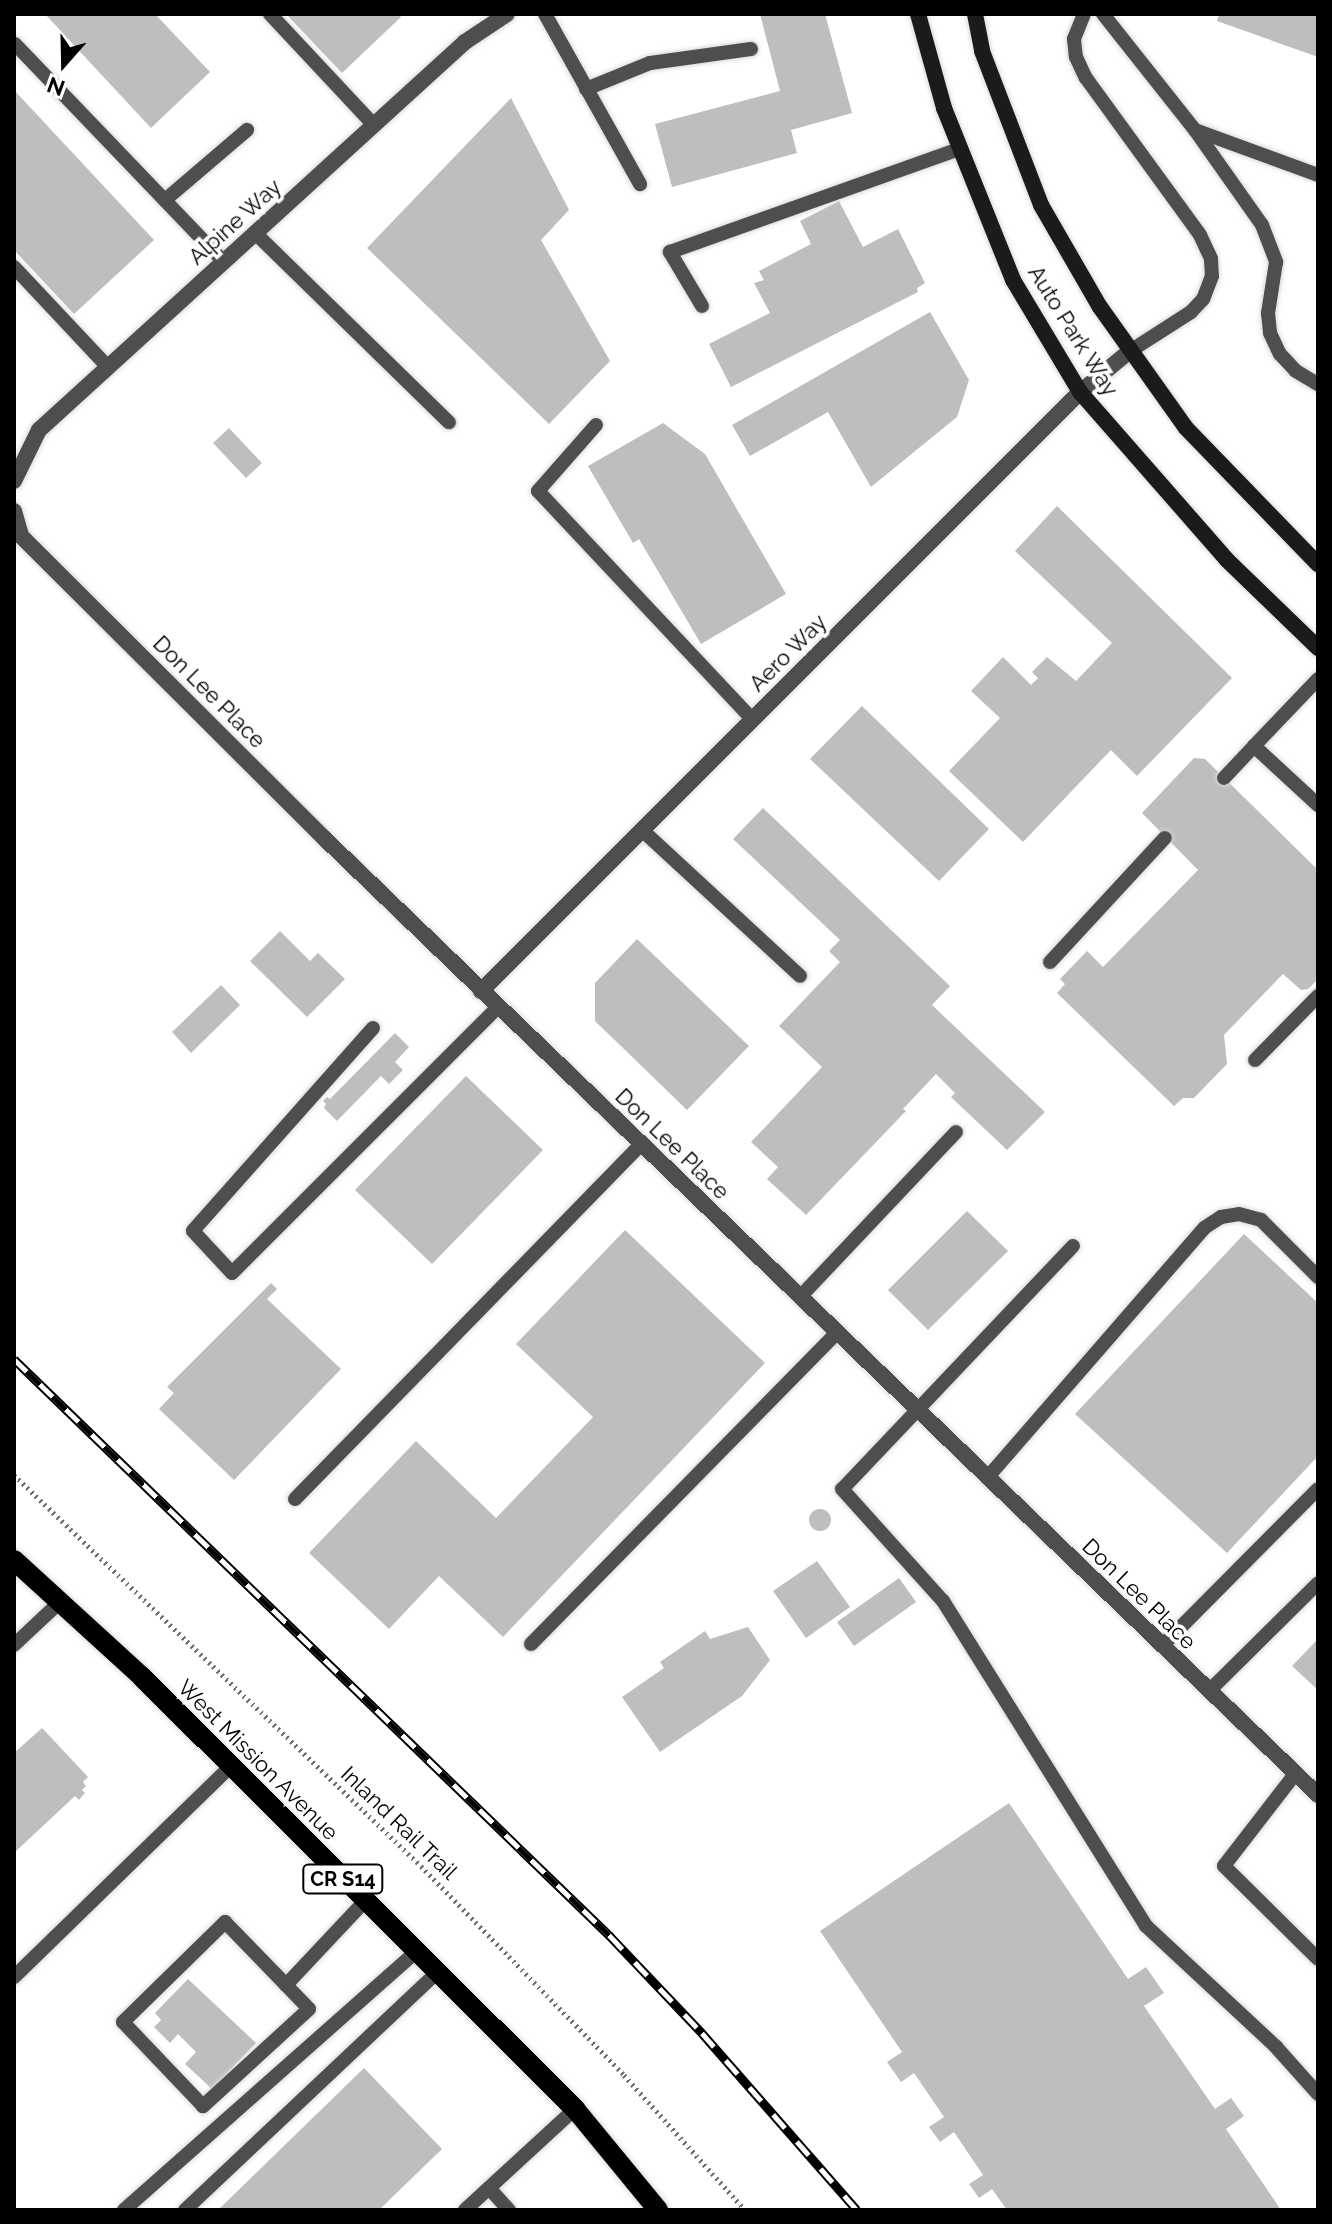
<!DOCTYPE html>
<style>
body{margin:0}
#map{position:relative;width:1332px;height:2224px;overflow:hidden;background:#fff;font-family:Raleway,sans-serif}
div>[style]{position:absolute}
.building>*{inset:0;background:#bebebe}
.round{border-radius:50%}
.path>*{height:5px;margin-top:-2.5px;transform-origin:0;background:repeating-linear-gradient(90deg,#707070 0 2px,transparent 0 6px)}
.roads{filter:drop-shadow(0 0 2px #dbdbdb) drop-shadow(0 0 2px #dbdbdb)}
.service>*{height:14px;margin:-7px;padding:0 7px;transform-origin:7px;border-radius:7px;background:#4e4e4e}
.tertiary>*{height:16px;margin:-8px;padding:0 8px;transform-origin:8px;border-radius:8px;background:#4e4e4e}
.secondary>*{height:16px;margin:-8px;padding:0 8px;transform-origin:8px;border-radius:8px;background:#1b1b1b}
.primary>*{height:20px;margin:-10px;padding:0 10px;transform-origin:10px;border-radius:10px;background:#000}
.rail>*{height:9px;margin-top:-4.5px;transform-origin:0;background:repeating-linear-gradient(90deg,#fff 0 18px,#000 0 36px);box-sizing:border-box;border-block:2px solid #000}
span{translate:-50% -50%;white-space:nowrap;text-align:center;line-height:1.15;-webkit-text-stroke:7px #fff;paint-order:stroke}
.shield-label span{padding:2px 6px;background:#fff;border:2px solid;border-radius:6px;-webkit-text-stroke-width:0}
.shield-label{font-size:20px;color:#000;font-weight:700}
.street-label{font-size:22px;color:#000}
.frame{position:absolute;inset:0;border:16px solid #000;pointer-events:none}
.north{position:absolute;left:24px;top:24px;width:80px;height:80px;-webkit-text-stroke:6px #fff;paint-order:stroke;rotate:200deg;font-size:22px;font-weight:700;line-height:32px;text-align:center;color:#000}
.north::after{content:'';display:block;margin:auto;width:28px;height:36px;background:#000;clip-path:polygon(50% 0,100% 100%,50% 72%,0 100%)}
</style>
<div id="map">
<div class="building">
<div style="clip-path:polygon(45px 14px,155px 14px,210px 72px,151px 128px)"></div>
<div style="clip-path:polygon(286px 14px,398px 14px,401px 17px,342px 73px)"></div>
<div style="clip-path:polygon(760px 14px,825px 14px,852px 113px,791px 130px,797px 153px,672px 187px,655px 124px,780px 91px)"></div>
<div style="clip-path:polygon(1219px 14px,1318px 14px,1318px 57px,1217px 21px)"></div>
<div style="clip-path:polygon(14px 90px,154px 240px,74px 314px,14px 250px)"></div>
<div style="clip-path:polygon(511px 98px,569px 210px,541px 240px,610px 361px,549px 424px,367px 248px)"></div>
<div style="clip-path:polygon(839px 201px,863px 247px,898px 229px,925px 283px,917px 288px,918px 292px,731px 387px,709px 344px,770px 313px,754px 283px,764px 280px,759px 271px,811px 244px,800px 221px)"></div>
<div style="clip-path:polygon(930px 312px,969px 380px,957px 417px,871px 487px,828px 412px,750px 456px,732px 425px)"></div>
<div style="clip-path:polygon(663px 423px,705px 454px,786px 594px,701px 644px,639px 539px,633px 543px,588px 466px)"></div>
<div style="clip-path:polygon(229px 428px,262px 463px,246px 478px,213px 443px)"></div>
<div style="clip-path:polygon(1057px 506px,1232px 678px,1137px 776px,1111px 750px,1023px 842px,949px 771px,1000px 718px,971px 691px,1003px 657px,1031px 685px,1038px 678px,1032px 672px,1047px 657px,1076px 681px,1112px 643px,1015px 551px)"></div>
<div style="clip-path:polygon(862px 706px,989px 829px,939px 881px,810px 759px)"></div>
<div style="clip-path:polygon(1194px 758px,1205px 759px,1318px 870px,1318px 979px,1308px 989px,1301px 990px,1283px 974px,1224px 1035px,1227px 1064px,1194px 1098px,1183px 1098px,1174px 1106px,1057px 993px,1065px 984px,1060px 979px,1087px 951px,1103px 967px,1198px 870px,1142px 813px)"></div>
<div style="clip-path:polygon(763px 808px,950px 986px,932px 1005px,1045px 1112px,1007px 1150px,951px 1097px,955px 1093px,936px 1074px,903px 1109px,906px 1111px,806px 1215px,767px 1179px,778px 1167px,751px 1142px,822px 1067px,779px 1026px,840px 962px,829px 951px,840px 940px,733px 839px)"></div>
<div style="clip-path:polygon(280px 931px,310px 961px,318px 953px,345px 979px,307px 1017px,250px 961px)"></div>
<div style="clip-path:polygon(637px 939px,749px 1046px,687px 1110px,595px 1021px,595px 983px)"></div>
<div style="clip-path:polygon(221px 985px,240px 1005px,191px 1053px,172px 1032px)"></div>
<div style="clip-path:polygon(395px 1033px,409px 1047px,395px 1062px,403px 1070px,389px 1084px,381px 1076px,337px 1121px,324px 1108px,326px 1104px,323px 1101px,327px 1097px,330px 1099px)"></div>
<div style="clip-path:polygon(466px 1076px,543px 1150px,432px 1264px,355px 1190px)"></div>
<div style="clip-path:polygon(967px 1211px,1008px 1251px,928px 1330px,888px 1290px)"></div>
<div style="clip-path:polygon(625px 1230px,765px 1363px,503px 1637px,439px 1576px,389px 1629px,309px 1553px,416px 1441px,496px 1518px,593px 1417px,516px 1344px)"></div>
<div style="clip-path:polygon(1244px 1234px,1318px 1303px,1318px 1456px,1227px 1553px,1075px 1414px)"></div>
<div style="clip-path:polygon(271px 1283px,277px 1289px,267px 1299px,341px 1369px,234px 1480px,159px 1409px,174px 1393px,167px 1387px)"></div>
<div class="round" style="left:809px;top:1509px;width:22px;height:22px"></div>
<div style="clip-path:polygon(817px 1561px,850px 1607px,806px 1638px,773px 1591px)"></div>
<div style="clip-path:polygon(899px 1578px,916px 1602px,854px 1646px,837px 1622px)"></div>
<div style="clip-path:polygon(748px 1627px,770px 1660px,742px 1696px,660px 1752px,622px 1697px,664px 1668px,660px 1662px,705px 1631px,710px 1639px)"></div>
<div style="clip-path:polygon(1318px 1639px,1318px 1690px,1292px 1666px)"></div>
<div style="clip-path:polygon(42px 1728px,88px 1777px,83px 1782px,86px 1786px,82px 1790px,85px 1793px,79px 1800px,75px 1796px,14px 1853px,14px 1753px)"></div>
<div style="clip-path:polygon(1009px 1803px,1128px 1979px,1146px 1967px,1164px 1993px,1144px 2006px,1215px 2109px,1231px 2098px,1244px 2116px,1226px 2129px,1281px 2210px,1007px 2210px,992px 2189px,979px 2198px,969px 2184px,983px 2175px,954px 2132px,940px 2142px,929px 2127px,944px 2117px,914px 2073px,901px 2082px,887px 2062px,902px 2052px,820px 1931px)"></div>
<div style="clip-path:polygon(188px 1979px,256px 2043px,212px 2089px,185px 2064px,196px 2052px,178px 2034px,170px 2043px,154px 2027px,161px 2020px,155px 2013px)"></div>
<div style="clip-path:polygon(364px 2068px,442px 2149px,379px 2210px,218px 2210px)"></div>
</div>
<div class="path">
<div style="left:14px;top:1475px;width:564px;rotate:43.85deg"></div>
<div style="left:421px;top:1866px;width:291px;rotate:45.8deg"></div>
<div style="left:624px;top:2075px;width:181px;rotate:48.1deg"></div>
</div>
<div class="roads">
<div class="service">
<div style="left:270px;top:14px;width:152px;rotate:46.9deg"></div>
<div style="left:545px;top:14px;width:195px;rotate:60.8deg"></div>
<div style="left:1084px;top:14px;width:27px;rotate:112deg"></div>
<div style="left:1074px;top:39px;width:18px;rotate:84deg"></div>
<div style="left:1076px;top:57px;width:23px;rotate:65deg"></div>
<div style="left:1086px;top:78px;width:194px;rotate:54deg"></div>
<div style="left:1200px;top:235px;width:26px;rotate:65deg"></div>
<div style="left:1211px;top:259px;width:17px;rotate:87deg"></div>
<div style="left:1212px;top:276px;width:25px;rotate:111deg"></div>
<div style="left:1203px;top:299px;width:18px;rotate:133deg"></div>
<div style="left:1191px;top:312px;width:72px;rotate:147.4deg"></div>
<div style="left:1103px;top:14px;width:148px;rotate:51.6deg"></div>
<div style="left:1195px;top:130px;width:116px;rotate:54.8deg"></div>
<div style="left:1262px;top:225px;width:40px;rotate:69deg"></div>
<div style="left:1276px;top:262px;width:52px;rotate:98.9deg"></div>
<div style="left:1268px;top:313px;width:20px;rotate:84deg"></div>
<div style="left:1270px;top:333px;width:23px;rotate:65deg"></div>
<div style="left:1280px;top:354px;width:23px;rotate:47deg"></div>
<div style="left:1296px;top:371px;width:26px;rotate:31deg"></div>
<div style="left:15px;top:44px;width:302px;rotate:46.2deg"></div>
<div style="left:586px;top:89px;width:69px;rotate:-22.1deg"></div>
<div style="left:650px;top:63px;width:102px;rotate:-7.9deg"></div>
<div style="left:1195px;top:130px;width:131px;rotate:20.1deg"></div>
<div style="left:165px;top:200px;width:108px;rotate:-40.5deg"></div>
<div style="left:255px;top:233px;width:271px;rotate:44.3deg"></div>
<div style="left:14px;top:267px;width:137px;rotate:46.8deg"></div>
<div style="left:702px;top:306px;width:63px;rotate:-120.7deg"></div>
<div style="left:670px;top:252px;width:307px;rotate:-19.6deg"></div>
<div style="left:596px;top:425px;width:88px;rotate:131.3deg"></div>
<div style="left:538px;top:491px;width:313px;rotate:46.8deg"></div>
<div style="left:1318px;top:679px;width:93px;rotate:133.7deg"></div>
<div style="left:1254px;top:746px;width:87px;rotate:42.7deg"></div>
<div style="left:1224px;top:778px;width:44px;rotate:-46.8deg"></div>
<div style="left:642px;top:830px;width:215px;rotate:42.7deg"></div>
<div style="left:1050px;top:962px;width:169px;rotate:-47.2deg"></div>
<div style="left:373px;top:1028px;width:271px;rotate:131.6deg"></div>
<div style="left:193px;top:1231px;width:57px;rotate:47.1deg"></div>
<div style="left:232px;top:1273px;width:376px;rotate:-45deg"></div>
<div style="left:1255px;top:1060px;width:90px;rotate:-45.5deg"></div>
<div style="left:1073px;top:1246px;width:335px;rotate:133.5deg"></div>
<div style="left:842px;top:1489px;width:151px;rotate:48deg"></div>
<div style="left:943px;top:1601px;width:383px;rotate:58deg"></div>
<div style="left:1146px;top:1926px;width:178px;rotate:42.9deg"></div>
<div style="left:1276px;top:2047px;width:63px;rotate:48.2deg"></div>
<div style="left:800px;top:1297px;width:227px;rotate:-46.6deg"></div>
<div style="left:987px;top:1478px;width:331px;rotate:-49deg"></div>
<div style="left:1204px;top:1228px;width:20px;rotate:-33deg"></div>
<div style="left:1221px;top:1217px;width:18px;rotate:-9deg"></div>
<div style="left:1239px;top:1214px;width:23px;rotate:15deg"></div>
<div style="left:1261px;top:1220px;width:81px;rotate:45deg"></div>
<div style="left:295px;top:1499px;width:495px;rotate:-45.7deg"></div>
<div style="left:531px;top:1644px;width:436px;rotate:-45.5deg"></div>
<div style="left:14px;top:1645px;width:63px;rotate:-43.1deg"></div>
<div style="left:1162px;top:1646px;width:221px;rotate:-45.2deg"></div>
<div style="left:1209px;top:1691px;width:153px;rotate:-44.7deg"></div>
<div style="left:1295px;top:1774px;width:116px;rotate:127.7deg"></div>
<div style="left:1224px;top:1866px;width:132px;rotate:44.7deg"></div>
<div style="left:14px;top:1977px;width:301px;rotate:-44.2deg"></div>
<div style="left:286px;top:1985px;width:33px;rotate:46deg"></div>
<div style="left:309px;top:2009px;width:144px;rotate:137.5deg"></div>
<div style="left:203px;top:2106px;width:116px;rotate:-133.6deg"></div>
<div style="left:123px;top:2022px;width:143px;rotate:-44.4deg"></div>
<div style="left:225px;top:1922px;width:88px;rotate:45.9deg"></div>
<div style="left:286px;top:1985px;width:115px;rotate:-46.8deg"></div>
<div style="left:489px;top:2188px;width:30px;rotate:48deg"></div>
<div style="left:124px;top:2210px;width:391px;rotate:-41.5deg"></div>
<div style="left:185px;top:2210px;width:347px;rotate:-43.3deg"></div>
<div style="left:465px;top:2210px;width:149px;rotate:-42.6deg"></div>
</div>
<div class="tertiary">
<div style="left:14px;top:481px;width:57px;rotate:-63.9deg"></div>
<div style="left:39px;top:430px;width:576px;rotate:-42.33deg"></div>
<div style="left:465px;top:42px;width:50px;rotate:-33.7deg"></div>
<div style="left:14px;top:511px;width:26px;rotate:74deg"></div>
<div style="left:21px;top:536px;width:429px;rotate:44.9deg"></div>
<div style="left:325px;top:839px;width:1378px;rotate:43.91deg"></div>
<div style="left:481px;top:991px;width:847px;rotate:-45deg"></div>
<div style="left:1080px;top:392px;width:65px;rotate:-39.4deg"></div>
</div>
<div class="secondary">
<div style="left:918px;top:14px;width:98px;rotate:74.5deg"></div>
<div style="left:944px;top:108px;width:185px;rotate:68.1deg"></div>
<div style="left:1013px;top:280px;width:131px;rotate:59.1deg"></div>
<div style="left:1080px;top:392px;width:223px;rotate:48.8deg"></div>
<div style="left:1227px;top:560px;width:127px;rotate:44deg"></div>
<div style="left:975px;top:14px;width:38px;rotate:79deg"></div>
<div style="left:982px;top:51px;width:165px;rotate:69deg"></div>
<div style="left:1041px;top:205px;width:118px;rotate:60deg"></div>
<div style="left:1100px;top:307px;width:148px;rotate:54.6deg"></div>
<div style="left:1186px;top:428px;width:190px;rotate:45.9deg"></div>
</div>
<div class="primary">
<div style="left:14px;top:1560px;width:173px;rotate:42.4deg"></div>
<div style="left:142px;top:1677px;width:612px;rotate:44.93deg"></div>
<div style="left:575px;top:2109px;width:131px;rotate:50.6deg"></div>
</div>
</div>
<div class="rail">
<div style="left:14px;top:1359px;width:830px;rotate:44.07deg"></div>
<div style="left:610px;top:1936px;width:134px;rotate:46.5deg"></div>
<div style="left:702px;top:2033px;width:235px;rotate:48.8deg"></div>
</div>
<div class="shield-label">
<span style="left:343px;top:1879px">CR S14</span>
</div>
<div class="street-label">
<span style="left:235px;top:222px;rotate:-42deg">Alpine Way</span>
<span style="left:1073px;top:331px;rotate:58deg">Auto Park Way</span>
<span style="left:788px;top:653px;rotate:-45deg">Aero Way</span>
<span style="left:209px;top:692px;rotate:45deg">Don Lee Place</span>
<span style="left:672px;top:1144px;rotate:44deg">Don Lee Place</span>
<span style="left:1139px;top:1594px;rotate:44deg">Don Lee Place</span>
<span style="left:258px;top:1760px;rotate:45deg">West Mission Avenue</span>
<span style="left:399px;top:1823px;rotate:44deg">Inland Rail Trail</span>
</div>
<div class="frame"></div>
<div class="north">N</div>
</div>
